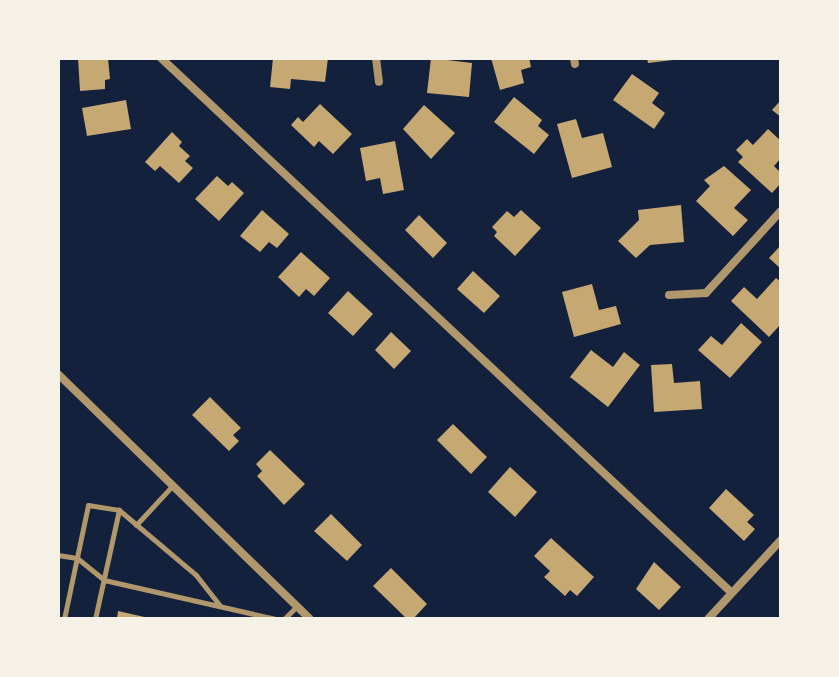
<!DOCTYPE html>
<style>
body{margin:0}
#map{position:relative;width:839px;height:677px;overflow:hidden;background:#14213d;font-family:"Work Sans",sans-serif}
div>[style]{position:absolute}
.building>*{inset:0;background:#c6a872}
.service>*{height:5px;margin:-2.5px;padding:0 2.5px;transform-origin:2.5px;border-radius:2.5px;background:#b1986c}
.minor>*{height:8px;margin:-4px;padding:0 4px;transform-origin:4px;border-radius:4px;background:#b1986c}
span{translate:-50% -50%;white-space:nowrap;text-align:center;line-height:1.15;-webkit-text-stroke:8px #f6f1e7;paint-order:stroke}
.frame{position:absolute;inset:0;border:60px solid #f6f1e7;pointer-events:none}
</style>
<div id="map">
<div class="building">
<div style="clip-path:polygon(78px 58px,108px 58px,110px 79px,105px 80px,105px 89px,80px 91px)"></div>
<div style="clip-path:polygon(273px 58px,328px 58px,325px 82px,291px 79px,290px 89px,270px 87px)"></div>
<div style="clip-path:polygon(431px 58px,472px 63px,469px 97px,427px 93px)"></div>
<div style="clip-path:polygon(491px 58px,529px 58px,531px 67px,521px 70px,524px 83px,500px 90px)"></div>
<div style="clip-path:polygon(647px 58px,672px 58px,673px 60px,648px 63px)"></div>
<div style="clip-path:polygon(632px 74px,659px 93px,652px 103px,665px 113px,654px 129px,613px 100px)"></div>
<div style="clip-path:polygon(514px 97px,542px 120px,538px 126px,549px 135px,534px 154px,494px 122px)"></div>
<div style="clip-path:polygon(126px 100px,131px 129px,87px 136px,82px 108px)"></div>
<div style="clip-path:polygon(781px 100px,781px 117px,772px 110px)"></div>
<div style="clip-path:polygon(320px 104px,352px 134px,333px 154px,319px 141px,314px 147px,291px 125px,298px 117px,303px 122px)"></div>
<div style="clip-path:polygon(424px 105px,455px 133px,431px 159px,403px 129px)"></div>
<div style="clip-path:polygon(576px 119px,582px 138px,603px 133px,612px 167px,572px 178px,557px 124px)"></div>
<div style="clip-path:polygon(768px 129px,781px 141px,781px 158px,774px 166px,781px 173px,781px 183px,772px 193px,738px 162px,743px 157px,736px 150px,747px 139px,753px 145px)"></div>
<div style="clip-path:polygon(172px 132px,182px 142px,179px 146px,190px 156px,185px 161px,193px 168px,179px 183px,160px 166px,155px 171px,145px 162px)"></div>
<div style="clip-path:polygon(395px 141px,404px 190px,383px 194px,380px 178px,366px 181px,360px 148px)"></div>
<div style="clip-path:polygon(724px 166px,751px 190px,734px 208px,748px 220px,733px 236px,696px 201px,710px 186px,704px 180px)"></div>
<div style="clip-path:polygon(217px 176px,228px 186px,232px 182px,244px 193px,219px 221px,195px 199px)"></div>
<div style="clip-path:polygon(681px 205px,684px 242px,650px 245px,636px 258px,618px 241px,639px 220px,638px 210px)"></div>
<div style="clip-path:polygon(262px 210px,289px 234px,277px 248px,269px 242px,260px 252px,240px 236px)"></div>
<div style="clip-path:polygon(521px 210px,541px 228px,515px 256px,494px 236px,497px 232px,492px 227px,507px 211px,514px 217px)"></div>
<div style="clip-path:polygon(419px 215px,447px 243px,433px 258px,405px 230px)"></div>
<div style="clip-path:polygon(781px 245px,781px 269px,769px 258px)"></div>
<div style="clip-path:polygon(301px 252px,330px 278px,314px 296px,306px 289px,299px 297px,278px 277px)"></div>
<div style="clip-path:polygon(473px 271px,500px 296px,484px 313px,457px 289px)"></div>
<div style="clip-path:polygon(776px 278px,781px 282px,781px 324px,769px 337px,731px 301px,744px 287px,757px 299px)"></div>
<div style="clip-path:polygon(592px 284px,599px 310px,616px 306px,621px 324px,574px 337px,562px 292px)"></div>
<div style="clip-path:polygon(348px 291px,373px 314px,353px 336px,328px 313px)"></div>
<div style="clip-path:polygon(741px 323px,762px 342px,730px 378px,698px 350px,711px 336px,722px 345px)"></div>
<div style="clip-path:polygon(391px 332px,411px 351px,394px 369px,375px 350px)"></div>
<div style="clip-path:polygon(591px 350px,613px 367px,624px 352px,640px 365px,608px 407px,570px 377px)"></div>
<div style="clip-path:polygon(672px 364px,674px 383px,700px 381px,702px 409px,654px 412px,651px 365px)"></div>
<div style="clip-path:polygon(210px 397px,241px 428px,233px 435px,239px 441px,229px 451px,192px 415px)"></div>
<div style="clip-path:polygon(453px 424px,487px 457px,471px 474px,437px 440px)"></div>
<div style="clip-path:polygon(270px 450px,305px 484px,284px 505px,257px 476px,262px 471px,256px 464px)"></div>
<div style="clip-path:polygon(510px 467px,537px 492px,515px 517px,488px 492px)"></div>
<div style="clip-path:polygon(726px 489px,754px 515px,747px 522px,755px 529px,744px 541px,709px 508px)"></div>
<div style="clip-path:polygon(331px 514px,362px 545px,347px 561px,314px 531px)"></div>
<div style="clip-path:polygon(551px 538px,594px 577px,577px 596px,570px 590px,565px 596px,544px 577px,550px 571px,534px 556px)"></div>
<div style="clip-path:polygon(654px 562px,681px 587px,659px 610px,636px 589px)"></div>
<div style="clip-path:polygon(391px 568px,427px 604px,413px 619px,407px 619px,373px 586px)"></div>
<div style="clip-path:polygon(118px 611px,149px 618px,149px 619px,117px 619px)"></div>
</div>
<div class="service">
<div style="left:136px;top:525px;width:54px;rotate:-47.2deg"></div>
<div style="left:58px;top:555px;width:19px;rotate:9deg"></div>
<div style="left:77px;top:558px;width:35px;rotate:39deg"></div>
<div style="left:104px;top:580px;width:176px;rotate:12.8deg"></div>
<div style="left:64px;top:619px;width:116px;rotate:-78.1deg"></div>
<div style="left:88px;top:505px;width:31px;rotate:9deg"></div>
<div style="left:119px;top:510px;width:101px;rotate:40.2deg"></div>
<div style="left:196px;top:575px;width:39px;rotate:52deg"></div>
<div style="left:95px;top:619px;width:112px;rotate:-77.6deg"></div>
<div style="left:284px;top:619px;width:18px;rotate:-45deg"></div>
</div>
<div class="minor">
<div style="left:161px;top:58px;width:782px;rotate:43.14deg"></div>
<div style="left:376px;top:58px;width:24px;rotate:83deg"></div>
<div style="left:574px;top:58px;width:6px;rotate:81deg"></div>
<div style="left:669px;top:295px;width:37px;rotate:-3deg"></div>
<div style="left:706px;top:293px;width:111px;rotate:-47.6deg"></div>
<div style="left:58px;top:374px;width:351px;rotate:44.2deg"></div>
<div style="left:708px;top:619px;width:108px;rotate:-47.3deg"></div>
</div>
<div class="frame"></div>
</div>
